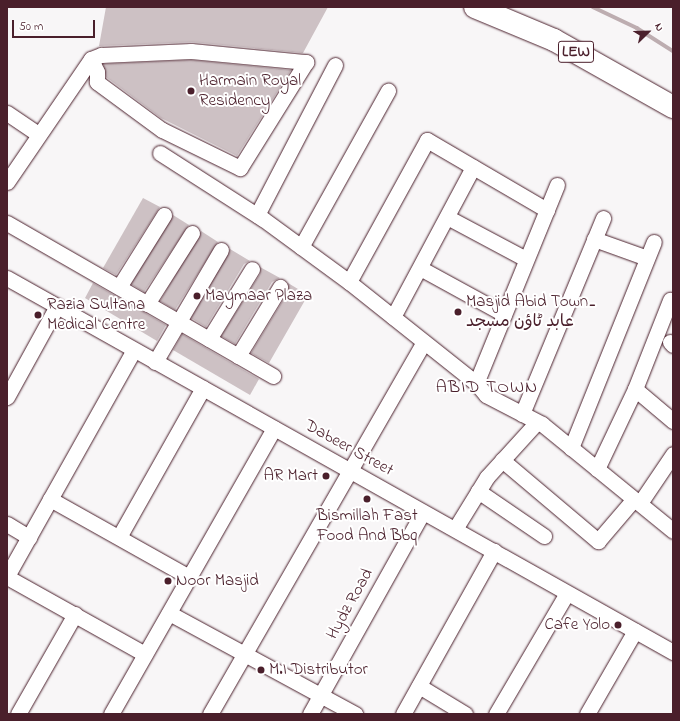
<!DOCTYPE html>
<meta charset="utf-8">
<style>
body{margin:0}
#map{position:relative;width:680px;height:721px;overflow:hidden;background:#f8f6f7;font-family:"Indie Flower","Playpen Sans Arabic",sans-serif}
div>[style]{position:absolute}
.stream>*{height:3.5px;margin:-1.75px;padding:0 1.75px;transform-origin:1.75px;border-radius:1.75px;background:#bdadb0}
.building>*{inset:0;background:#cdc1c4}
.roads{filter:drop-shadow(0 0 1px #4a1f2b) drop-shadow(0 0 1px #4a1f2b)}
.minor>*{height:15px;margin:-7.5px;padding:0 7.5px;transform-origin:7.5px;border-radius:7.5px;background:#fff}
.highway>*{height:22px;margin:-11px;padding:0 11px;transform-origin:11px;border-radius:11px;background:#fff}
.dots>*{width:11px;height:11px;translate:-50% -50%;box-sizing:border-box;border:2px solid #fff;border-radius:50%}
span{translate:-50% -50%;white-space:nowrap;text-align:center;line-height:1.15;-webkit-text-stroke:4px #fff;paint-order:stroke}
.shield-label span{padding:1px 3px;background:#fff;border:1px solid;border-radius:3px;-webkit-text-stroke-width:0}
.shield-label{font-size:16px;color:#4a1f2b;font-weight:700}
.poi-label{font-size:17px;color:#4a1f2b}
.left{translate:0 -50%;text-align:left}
.right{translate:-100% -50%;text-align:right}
.street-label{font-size:17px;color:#4a1f2b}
.neighbourhood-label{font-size:18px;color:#4a1f2b;letter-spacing:1px}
.frame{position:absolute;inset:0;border:8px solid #4a1f2b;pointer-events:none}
.north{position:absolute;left:628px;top:12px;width:40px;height:40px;-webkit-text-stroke:3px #fff;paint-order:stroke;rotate:67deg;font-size:11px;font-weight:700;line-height:16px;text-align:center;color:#4a1f2b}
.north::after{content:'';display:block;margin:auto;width:14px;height:18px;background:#4a1f2b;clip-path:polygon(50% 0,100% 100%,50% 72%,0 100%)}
.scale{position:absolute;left:12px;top:20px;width:83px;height:18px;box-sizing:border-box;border:2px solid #4a1f2b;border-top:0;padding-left:5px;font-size:12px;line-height:14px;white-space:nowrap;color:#4a1f2b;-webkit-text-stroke:3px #fff;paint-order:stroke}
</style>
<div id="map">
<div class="stream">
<div style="left:593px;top:7px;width:49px;rotate:25.5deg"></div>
<div style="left:637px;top:28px;width:43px;rotate:32.6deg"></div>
</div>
<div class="building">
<div style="clip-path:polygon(106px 7px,328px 7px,303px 53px,192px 42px,99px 46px)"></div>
<div style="clip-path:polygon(191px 60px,291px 70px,237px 156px,161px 118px,106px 77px,103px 64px)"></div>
<div style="clip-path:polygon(143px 198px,160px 207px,116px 275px,103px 268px)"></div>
<div style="clip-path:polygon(173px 215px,189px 225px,144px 292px,131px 284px)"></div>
<div style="clip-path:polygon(201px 231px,218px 242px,175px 310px,160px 301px)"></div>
<div style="clip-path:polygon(230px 249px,250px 261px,244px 264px,206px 327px,191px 318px)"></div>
<div style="clip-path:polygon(260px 267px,280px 278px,272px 282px,235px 344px,221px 336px,260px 274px)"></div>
<div style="clip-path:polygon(93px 283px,166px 325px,157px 341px,85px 298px)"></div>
<div style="clip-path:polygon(288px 283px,308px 295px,269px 363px,251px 353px,288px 292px)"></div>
<div style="clip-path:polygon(182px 334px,259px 379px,250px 395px,173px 350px)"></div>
</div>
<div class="roads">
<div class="minor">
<div style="left:7px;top:113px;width:37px;rotate:34deg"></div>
<div style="left:160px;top:153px;width:122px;rotate:32.7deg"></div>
<div style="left:263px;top:219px;width:107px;rotate:36.2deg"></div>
<div style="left:349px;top:282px;width:162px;rotate:38.5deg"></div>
<div style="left:7px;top:182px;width:149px;rotate:-55.7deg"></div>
<div style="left:91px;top:59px;width:11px;rotate:-22deg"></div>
<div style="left:101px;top:55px;width:90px;rotate:-2.5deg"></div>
<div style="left:191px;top:51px;width:116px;rotate:5.5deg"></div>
<div style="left:306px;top:62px;width:125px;rotate:121.9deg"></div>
<div style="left:240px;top:168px;width:87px;rotate:-154deg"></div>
<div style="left:162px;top:130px;width:81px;rotate:-143.6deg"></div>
<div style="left:97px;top:82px;width:10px;rotate:-90deg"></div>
<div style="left:97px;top:72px;width:14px;rotate:-115deg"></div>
<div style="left:557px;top:185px;width:214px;rotate:112.2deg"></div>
<div style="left:476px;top:383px;width:16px;rotate:50deg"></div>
<div style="left:486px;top:395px;width:63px;rotate:27.4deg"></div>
<div style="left:542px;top:424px;width:169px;rotate:39.2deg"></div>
<div style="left:257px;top:215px;width:169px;rotate:-62.5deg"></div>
<div style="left:447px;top:217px;width:89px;rotate:28deg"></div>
<div style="left:7px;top:223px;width:307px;rotate:29.9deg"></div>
<div style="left:594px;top:239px;width:56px;rotate:19.7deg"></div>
<div style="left:301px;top:247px;width:179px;rotate:-60.9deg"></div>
<div style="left:420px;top:268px;width:96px;rotate:28.7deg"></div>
<div style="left:7px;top:278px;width:764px;rotate:29.32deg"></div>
<div style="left:349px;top:282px;width:162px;rotate:-61.2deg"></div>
<div style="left:427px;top:140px;width:139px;rotate:30.3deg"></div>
<div style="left:119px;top:287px;width:85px;rotate:-58deg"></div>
<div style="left:147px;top:304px;width:84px;rotate:-57.6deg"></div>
<div style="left:393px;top:317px;width:170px;rotate:-61.9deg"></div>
<div style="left:209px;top:339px;width:82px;rotate:-58.4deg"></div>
<div style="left:670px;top:342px;width:4px;rotate:45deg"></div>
<div style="left:238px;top:356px;width:81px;rotate:-58.7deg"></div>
<div style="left:155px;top:362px;width:130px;rotate:-59.5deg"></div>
<div style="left:635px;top:389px;width:50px;rotate:40.1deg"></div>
<div style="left:7px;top:397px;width:104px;rotate:-61.2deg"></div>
<div style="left:522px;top:414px;width:212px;rotate:-67.5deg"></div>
<div style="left:571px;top:448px;width:222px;rotate:-68.1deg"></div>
<div style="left:502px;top:460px;width:126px;rotate:40.2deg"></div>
<div style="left:598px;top:541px;width:55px;rotate:-49.4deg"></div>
<div style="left:597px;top:469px;width:89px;rotate:-64.6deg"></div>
<div style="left:635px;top:389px;width:96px;rotate:-68.5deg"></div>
<div style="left:478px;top:491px;width:80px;rotate:34.3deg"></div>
<div style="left:50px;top:499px;width:159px;rotate:29.3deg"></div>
<div style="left:640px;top:503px;width:59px;rotate:-56deg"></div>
<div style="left:7px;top:524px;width:26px;rotate:31deg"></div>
<div style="left:455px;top:529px;width:61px;rotate:-58.4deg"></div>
<div style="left:487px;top:477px;width:74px;rotate:-47.7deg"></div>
<div style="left:119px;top:537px;width:171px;rotate:-60.6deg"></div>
<div style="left:7px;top:576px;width:259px;rotate:-60.7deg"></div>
<div style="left:7px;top:577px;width:158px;rotate:29.2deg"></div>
<div style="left:169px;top:613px;width:212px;rotate:28.5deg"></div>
<div style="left:419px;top:686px;width:54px;rotate:31.3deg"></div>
<div style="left:18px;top:714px;width:115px;rotate:-60.3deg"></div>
<div style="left:111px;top:714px;width:329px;rotate:-60.3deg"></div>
<div style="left:210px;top:714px;width:429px;rotate:-60.1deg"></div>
<div style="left:310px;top:714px;width:231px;rotate:-60.8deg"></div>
<div style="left:403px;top:714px;width:187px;rotate:-60.8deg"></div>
<div style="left:496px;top:714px;width:140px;rotate:-59.6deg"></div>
<div style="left:587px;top:714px;width:96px;rotate:-60deg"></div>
</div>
<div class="highway">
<div style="left:475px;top:7px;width:86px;rotate:22.7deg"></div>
<div style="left:554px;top:40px;width:137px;rotate:29.4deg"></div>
</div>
</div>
<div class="dots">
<div style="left:191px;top:91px;background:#4a1f2b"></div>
<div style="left:197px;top:296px;background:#4a1f2b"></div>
<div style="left:458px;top:312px;background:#4a1f2b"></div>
<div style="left:38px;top:315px;background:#4a1f2b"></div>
<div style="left:326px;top:476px;background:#4a1f2b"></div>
<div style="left:367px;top:499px;background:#4a1f2b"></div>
<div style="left:168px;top:581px;background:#4a1f2b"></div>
<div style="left:618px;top:625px;background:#4a1f2b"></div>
<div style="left:261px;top:670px;background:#4a1f2b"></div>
</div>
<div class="shield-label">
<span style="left:576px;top:52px">LEW</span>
</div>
<div class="poi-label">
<span class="left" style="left:199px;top:91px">Harmain Royal<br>Residency</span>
<span class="left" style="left:205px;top:296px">Maymaar Plaza</span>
<span class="left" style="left:466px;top:312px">Masjid Abid Town۔<br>عابد ٹاؤن مسجد</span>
<span class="left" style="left:47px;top:315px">Razia Sultana<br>Medical Centre</span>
<span class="right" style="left:318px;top:476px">AR Mart</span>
<span style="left:367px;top:526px">Bismillah Fast<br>Food And Bbq</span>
<span class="left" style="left:176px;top:581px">Noor Masjid</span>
<span class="right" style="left:610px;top:625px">Cafe Yolo</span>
<span class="left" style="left:269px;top:670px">M.I Distributor</span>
</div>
<div class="street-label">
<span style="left:349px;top:448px;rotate:29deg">Dabeer Street</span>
<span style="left:350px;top:604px;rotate:-61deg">Hydz Road</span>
</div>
<div class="neighbourhood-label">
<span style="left:487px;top:388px">ABID TOWN</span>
</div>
<div class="frame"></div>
<div class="north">N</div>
<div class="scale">50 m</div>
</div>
